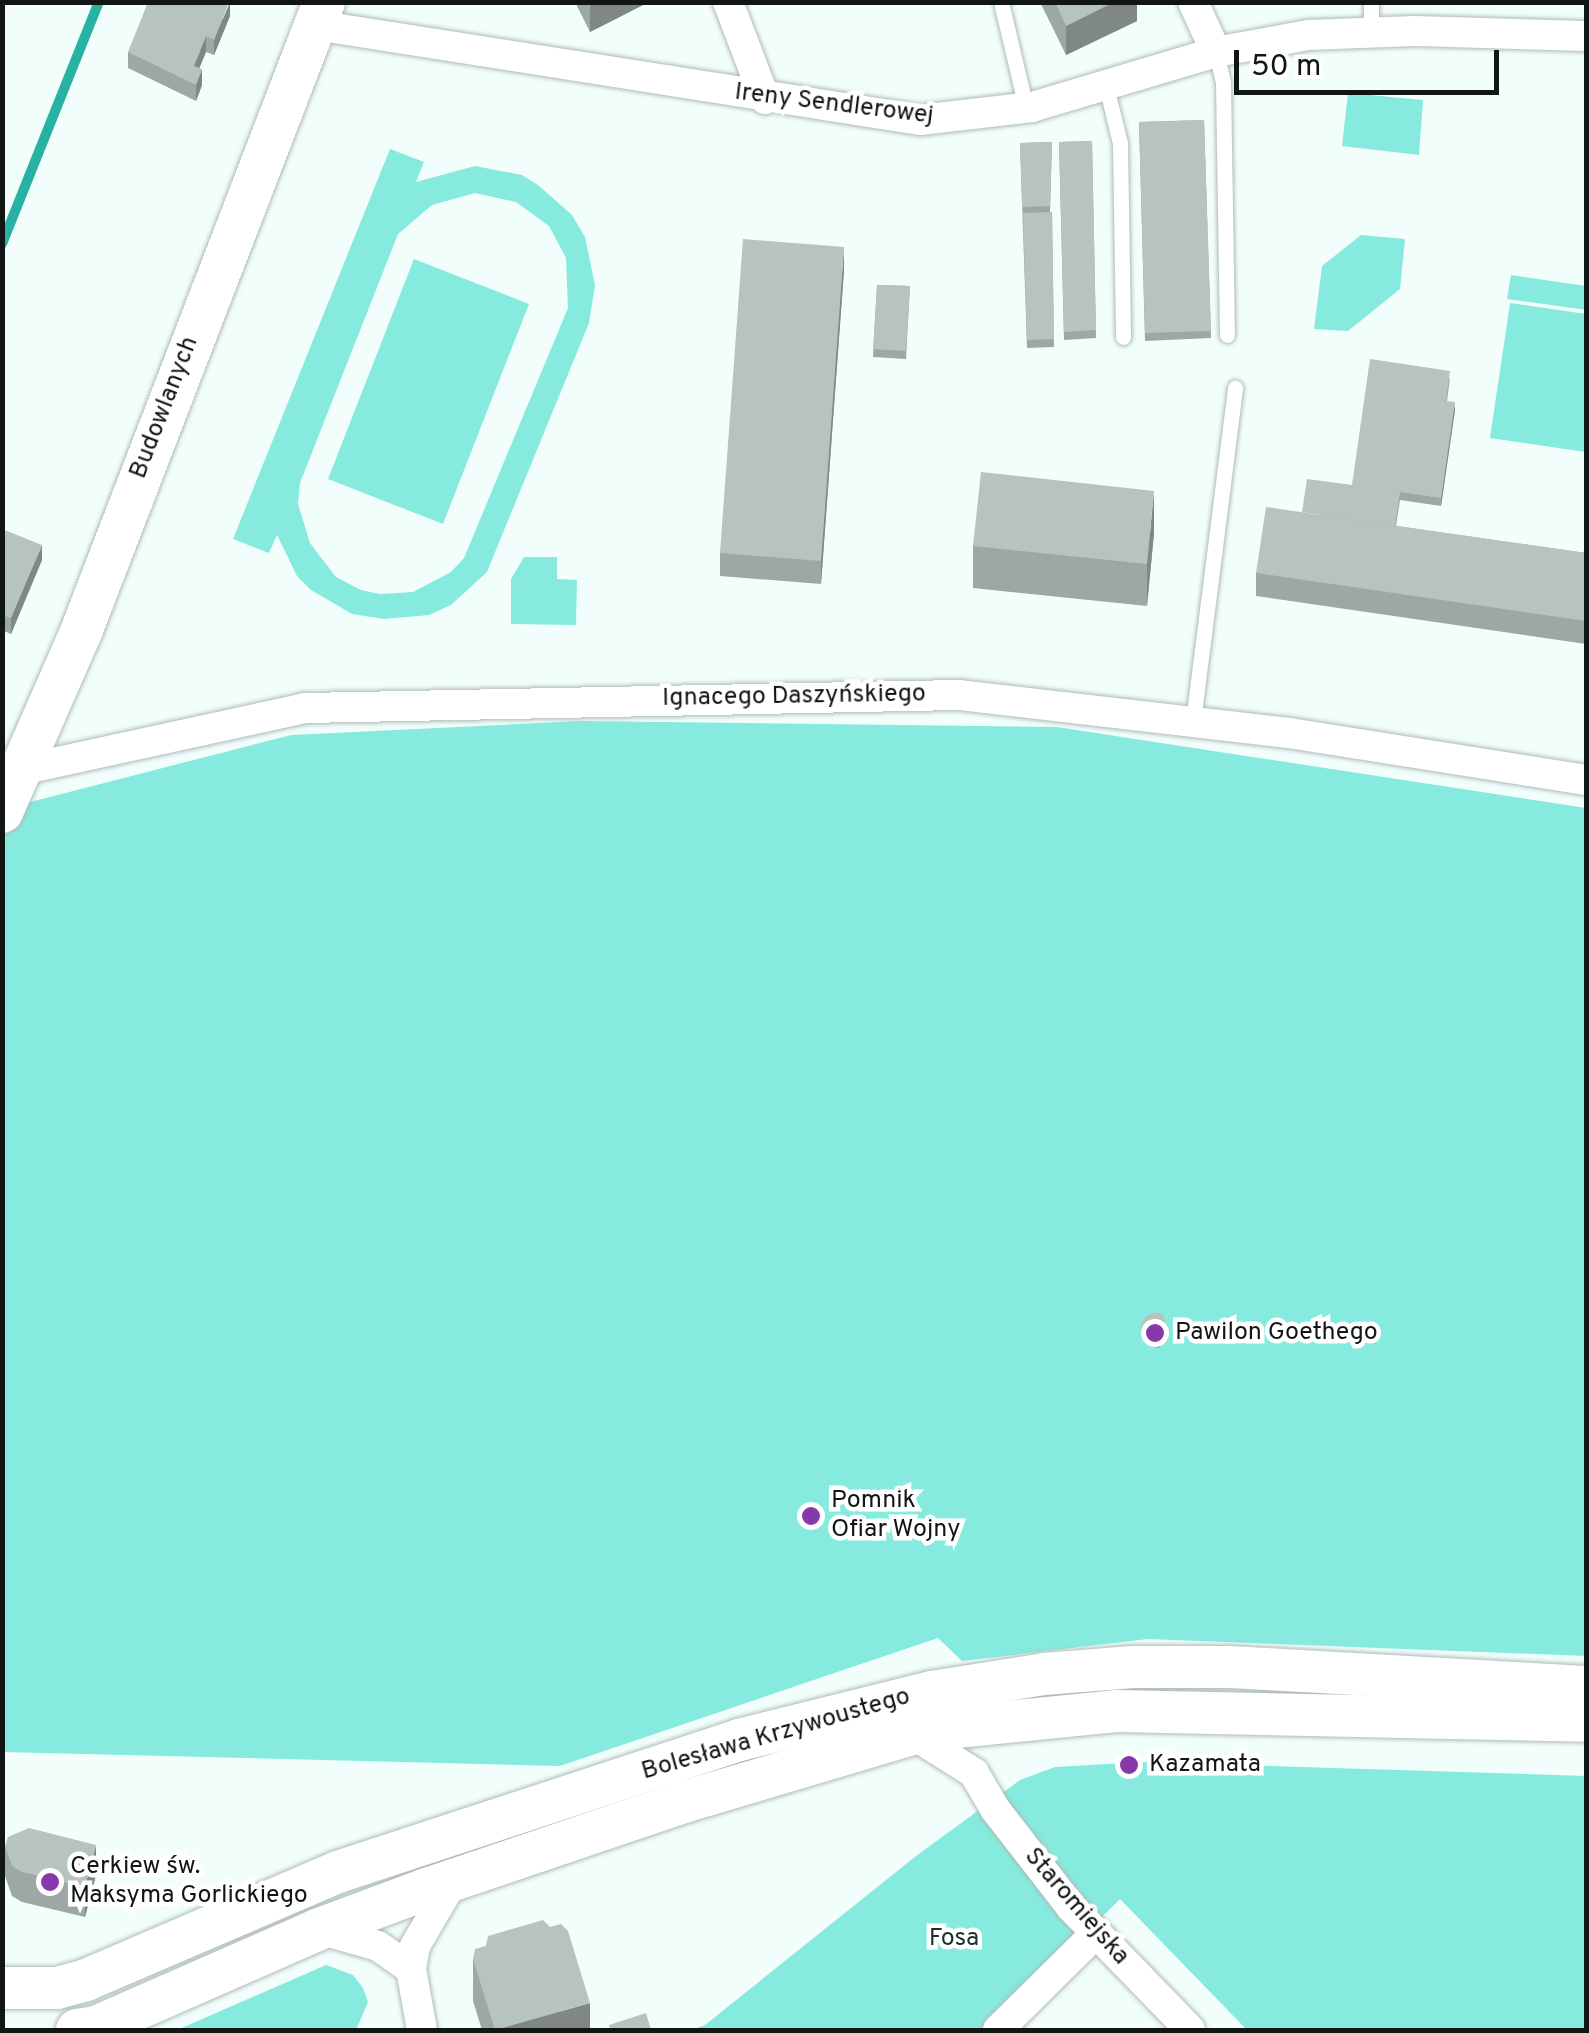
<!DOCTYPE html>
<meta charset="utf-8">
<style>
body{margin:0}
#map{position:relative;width:1589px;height:2033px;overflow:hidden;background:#f1fefc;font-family:Overpass,sans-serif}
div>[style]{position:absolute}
.green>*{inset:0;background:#86ebde}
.stream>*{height:10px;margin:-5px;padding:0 5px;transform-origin:5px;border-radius:5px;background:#29b2a4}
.roads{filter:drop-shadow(0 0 2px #aebbb9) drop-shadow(0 0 2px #aebbb9)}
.lane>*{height:15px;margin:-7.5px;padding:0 7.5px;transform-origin:7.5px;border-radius:7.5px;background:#fff}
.street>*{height:30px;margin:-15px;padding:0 15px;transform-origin:15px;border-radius:15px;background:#fff}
.secondary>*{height:42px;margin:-21px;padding:0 21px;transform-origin:21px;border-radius:21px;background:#fff}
.wall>*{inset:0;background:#9da8a6}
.shaded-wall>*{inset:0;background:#7f8887}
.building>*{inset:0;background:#b6c3c1}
.dots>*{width:28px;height:28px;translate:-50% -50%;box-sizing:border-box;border:5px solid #fff;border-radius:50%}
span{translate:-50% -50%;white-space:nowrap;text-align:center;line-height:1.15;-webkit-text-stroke:9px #fff;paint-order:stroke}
.street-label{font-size:25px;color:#111615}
.poi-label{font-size:25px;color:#111615}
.left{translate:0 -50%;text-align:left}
.park-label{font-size:25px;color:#1b312e}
.frame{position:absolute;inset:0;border:5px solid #111615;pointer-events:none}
.scale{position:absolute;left:1234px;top:50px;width:265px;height:45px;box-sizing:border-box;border:5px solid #111615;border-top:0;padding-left:12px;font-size:30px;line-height:35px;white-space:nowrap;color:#111615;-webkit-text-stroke:8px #fff;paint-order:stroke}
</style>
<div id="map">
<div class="green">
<div style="clip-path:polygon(1348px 93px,1423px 100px,1419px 155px,1342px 146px)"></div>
<div style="clip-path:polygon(evenodd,390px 149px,424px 162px,416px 182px,475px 166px,522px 175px,538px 185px,572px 215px,585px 237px,595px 285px,589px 323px,487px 572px,451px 605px,429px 615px,384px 619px,352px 614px,311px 590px,297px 576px,277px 535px,269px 553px,233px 539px,390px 149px,475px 193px,516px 202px,549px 226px,566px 258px,568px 308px,464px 558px,451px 572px,413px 592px,380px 594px,361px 590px,336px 577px,310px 543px,298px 504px,300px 483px,398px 234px,432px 205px,475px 193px)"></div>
<div style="clip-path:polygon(1361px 235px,1405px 239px,1400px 289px,1348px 331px,1314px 329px,1322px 266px)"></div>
<div style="clip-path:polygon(414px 259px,529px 304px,443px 524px,328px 479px)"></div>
<div style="clip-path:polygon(1511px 275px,1586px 286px,1586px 310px,1507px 299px)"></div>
<div style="clip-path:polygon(1510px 303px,1586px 314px,1586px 452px,1490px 438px)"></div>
<div style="clip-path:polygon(524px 557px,557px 557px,557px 579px,577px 580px,576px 625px,511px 624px,511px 579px)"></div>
<div style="clip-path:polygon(580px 721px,1057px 727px,1586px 808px,1586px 1656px,1148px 1639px,962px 1661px,938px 1638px,560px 1766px,3px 1752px,3px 809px,291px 735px)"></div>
<div style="clip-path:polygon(1142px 1762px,1586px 1776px,1586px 2030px,1247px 2030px,1120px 1899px,989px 2030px,691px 2030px,705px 2025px,916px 1856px,1020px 1780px,1055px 1767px)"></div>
<div style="clip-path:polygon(326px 1965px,353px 1975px,363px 1988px,368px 2002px,356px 2030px,177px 2030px)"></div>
</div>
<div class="stream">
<div style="left:2px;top:244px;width:261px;rotate:-68.2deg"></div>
</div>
<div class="roads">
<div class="lane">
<div style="left:1001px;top:2px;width:109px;rotate:76.7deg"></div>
<div style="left:1371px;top:31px;width:29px;rotate:-90deg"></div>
<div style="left:1216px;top:52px;width:31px;rotate:77deg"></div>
<div style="left:1223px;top:82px;width:253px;rotate:89.1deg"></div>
<div style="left:1106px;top:86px;width:59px;rotate:76.2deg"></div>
<div style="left:1120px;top:143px;width:194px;rotate:89.1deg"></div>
<div style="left:1193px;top:721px;width:336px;rotate:-82.8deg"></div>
</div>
<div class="street">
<div style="left:728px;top:2px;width:104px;rotate:69.1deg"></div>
<div style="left:1193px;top:2px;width:55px;rotate:65.3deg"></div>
<div style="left:315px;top:25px;width:612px;rotate:8.92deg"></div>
<div style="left:920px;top:120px;width:113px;rotate:-6.6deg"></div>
<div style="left:1032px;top:107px;width:192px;rotate:-16.6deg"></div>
<div style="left:1216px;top:52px;width:95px;rotate:-10.4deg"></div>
<div style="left:1309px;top:35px;width:105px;rotate:-2.2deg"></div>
<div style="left:1414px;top:31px;width:172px;rotate:1.7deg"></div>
<div style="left:21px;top:770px;width:291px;rotate:-12.3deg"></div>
<div style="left:305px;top:708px;width:655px;rotate:-1.14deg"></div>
<div style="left:960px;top:695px;width:331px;rotate:6.6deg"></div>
<div style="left:1289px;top:733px;width:301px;rotate:9deg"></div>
<div style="left:911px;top:1733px;width:75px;rotate:32.4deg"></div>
<div style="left:974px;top:1773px;width:42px;rotate:59.7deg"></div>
<div style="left:995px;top:1809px;width:124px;rotate:52.2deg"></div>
<div style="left:1071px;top:1907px;width:171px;rotate:45.9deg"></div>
<div style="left:319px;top:1929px;width:61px;rotate:16.1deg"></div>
<div style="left:378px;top:1946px;width:40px;rotate:34.9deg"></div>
<div style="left:422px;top:2030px;width:62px;rotate:-100.2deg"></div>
<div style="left:411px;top:1969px;width:23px;rotate:-80deg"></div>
<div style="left:415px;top:1946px;width:75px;rotate:-59.7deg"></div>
<div style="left:998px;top:2030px;width:136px;rotate:-44.7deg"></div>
</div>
<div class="secondary">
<div style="left:2px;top:812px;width:197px;rotate:-66.3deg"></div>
<div style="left:81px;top:632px;width:675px;rotate:-68.91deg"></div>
<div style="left:2px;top:1988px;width:55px"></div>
<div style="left:57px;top:1988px;width:30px;rotate:-15deg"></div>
<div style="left:86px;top:1980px;width:274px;rotate:-23.2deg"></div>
<div style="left:338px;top:1872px;width:422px;rotate:-18.2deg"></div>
<div style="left:739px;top:1740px;width:199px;rotate:-14deg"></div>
<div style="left:932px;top:1692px;width:113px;rotate:-9.1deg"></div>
<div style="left:1044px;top:1674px;width:89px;rotate:-4.5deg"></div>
<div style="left:1133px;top:1667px;width:96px"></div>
<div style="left:1229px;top:1667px;width:358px;rotate:3.2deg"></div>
<div style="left:77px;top:2030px;width:19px;rotate:-9deg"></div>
<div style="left:96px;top:2027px;width:244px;rotate:-23.7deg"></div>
<div style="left:319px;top:1929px;width:112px;rotate:-20.4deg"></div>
<div style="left:424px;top:1890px;width:274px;rotate:-18.7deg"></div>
<div style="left:684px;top:1802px;width:252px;rotate:-16.6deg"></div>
<div style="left:926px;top:1730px;width:191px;rotate:-5.7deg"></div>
<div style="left:1116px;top:1711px;width:470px;rotate:1.2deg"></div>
</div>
</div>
<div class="wall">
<div style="clip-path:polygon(575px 2px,649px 2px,590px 32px)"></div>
<div style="clip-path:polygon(1040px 2px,1137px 2px,1137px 21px,1066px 55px)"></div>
<div style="clip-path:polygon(230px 16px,214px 55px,206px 52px,199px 68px,202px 85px,196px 101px,128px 68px,128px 52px)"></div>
<div style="clip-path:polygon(1204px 120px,1211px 338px,1145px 341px,1139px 122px)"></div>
<div style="clip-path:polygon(1092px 141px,1096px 338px,1064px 340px,1059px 142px)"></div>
<div style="clip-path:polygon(1052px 142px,1050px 212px,1052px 212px,1054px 347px,1027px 348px,1020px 143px)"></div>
<div style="clip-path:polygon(844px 270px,821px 584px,720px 576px,720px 553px)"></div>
<div style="clip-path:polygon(877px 285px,910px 286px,906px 359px,873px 357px)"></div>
<div style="clip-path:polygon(1450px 378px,1447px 401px,1455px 410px,1441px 506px,1400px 500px,1396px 526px,1586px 553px,1586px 644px,1256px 596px,1256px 573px,1352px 485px)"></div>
<div style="clip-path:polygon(2px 529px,42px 560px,11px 634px,2px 630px)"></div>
<div style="clip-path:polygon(1154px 533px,1147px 606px,973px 588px,973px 546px)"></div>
<div style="clip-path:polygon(1141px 1328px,1168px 1339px,1158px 1348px,1149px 1346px,1141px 1336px)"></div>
<div style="clip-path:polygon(5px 1846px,96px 1875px,85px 1917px,22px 1902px,12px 1896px,5px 1876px)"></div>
<div style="clip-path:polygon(473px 1959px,590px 2030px,482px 2030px,473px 2001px)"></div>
</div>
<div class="shaded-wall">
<div style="clip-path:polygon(230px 2px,230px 16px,214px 55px,214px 40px)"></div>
<div style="clip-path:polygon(590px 2px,649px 2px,590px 32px)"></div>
<div style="clip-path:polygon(1114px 2px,1137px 2px,1137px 21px,1066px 55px,1066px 26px)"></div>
<div style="clip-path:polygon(206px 36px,206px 52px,194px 81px,194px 66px)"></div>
<div style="clip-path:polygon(202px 69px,202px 85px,196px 101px,196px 85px)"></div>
<div style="clip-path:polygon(844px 247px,844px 270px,821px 584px,821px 561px)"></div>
<div style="clip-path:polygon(1455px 402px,1455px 410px,1441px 506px,1441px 498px)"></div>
<div style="clip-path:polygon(1154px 491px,1154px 533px,1147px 606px,1147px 564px)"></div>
<div style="clip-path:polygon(42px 545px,42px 560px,11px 634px,11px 618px)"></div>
<div style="clip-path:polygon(1168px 1331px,1168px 1339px,1158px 1348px,1158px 1340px)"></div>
<div style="clip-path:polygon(96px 1845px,96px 1875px,85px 1917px,85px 1887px)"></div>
<div style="clip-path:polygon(590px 2003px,590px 2030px,495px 2030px)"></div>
</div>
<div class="building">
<div style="clip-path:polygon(148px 2px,229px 2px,214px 40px,206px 36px,194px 66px,202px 69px,196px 85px,128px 52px)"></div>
<div style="clip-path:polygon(1055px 2px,1114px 2px,1066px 26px)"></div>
<div style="clip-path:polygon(1204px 120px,1211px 331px,1145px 333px,1139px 122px)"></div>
<div style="clip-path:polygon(1092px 141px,1096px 330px,1064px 332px,1059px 142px)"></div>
<div style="clip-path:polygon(1052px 142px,1050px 206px,1022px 207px,1020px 143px)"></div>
<div style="clip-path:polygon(1052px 212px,1054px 339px,1027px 340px,1023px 213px)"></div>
<div style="clip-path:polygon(743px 239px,844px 247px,821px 561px,720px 553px)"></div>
<div style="clip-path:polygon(877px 285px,910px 286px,906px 351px,873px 349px)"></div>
<div style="clip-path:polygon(1370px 359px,1450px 371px,1446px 401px,1455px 402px,1441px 498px,1400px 492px,1395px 526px,1302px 512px,1307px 479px,1352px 485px)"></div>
<div style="clip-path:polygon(981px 472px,1154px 491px,1147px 564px,973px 546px)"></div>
<div style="clip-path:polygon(1266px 507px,1586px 553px,1586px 621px,1256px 573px)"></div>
<div style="clip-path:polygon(2px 529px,42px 545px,11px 618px,2px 615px)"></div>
<div style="clip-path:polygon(1154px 1312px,1163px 1314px,1168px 1331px,1158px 1340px,1149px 1338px,1141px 1328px,1143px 1319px)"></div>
<div style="clip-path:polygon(29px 1828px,96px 1845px,85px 1887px,22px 1872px,12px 1866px,5px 1846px,8px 1837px)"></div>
<div style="clip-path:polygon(543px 1920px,550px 1927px,561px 1924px,568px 1931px,590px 2003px,495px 2030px,473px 1959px,475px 1949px,486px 1946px,488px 1936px)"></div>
<div style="clip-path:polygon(646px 2013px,651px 2030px,610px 2030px,609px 2025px)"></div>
</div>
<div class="dots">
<div style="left:1155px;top:1333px;background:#8739aa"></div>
<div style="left:811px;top:1516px;background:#8739aa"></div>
<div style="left:1129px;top:1765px;background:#8739aa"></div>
<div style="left:50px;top:1882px;background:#8739aa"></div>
</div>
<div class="street-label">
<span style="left:834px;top:105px;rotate:7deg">Ireny Sendlerowej</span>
<span style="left:165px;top:408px;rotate:-69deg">Budowlanych</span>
<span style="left:794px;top:697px;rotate:-1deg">Ignacego Daszyńskiego</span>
<span style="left:776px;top:1735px;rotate:-16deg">Bolesława Krzywoustego</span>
<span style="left:1076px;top:1907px;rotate:49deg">Staromiejska</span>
</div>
<div class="poi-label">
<span class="left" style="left:1175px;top:1333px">Pawilon Goethego</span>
<span class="left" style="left:831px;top:1516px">Pomnik<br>Ofiar Wojny</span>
<span class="left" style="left:1149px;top:1765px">Kazamata</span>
<span class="left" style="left:70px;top:1882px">Cerkiew św.<br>Maksyma Gorlickiego</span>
</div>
<div class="park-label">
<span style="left:954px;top:1939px">Fosa</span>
</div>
<div class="frame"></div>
<div class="scale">50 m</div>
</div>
